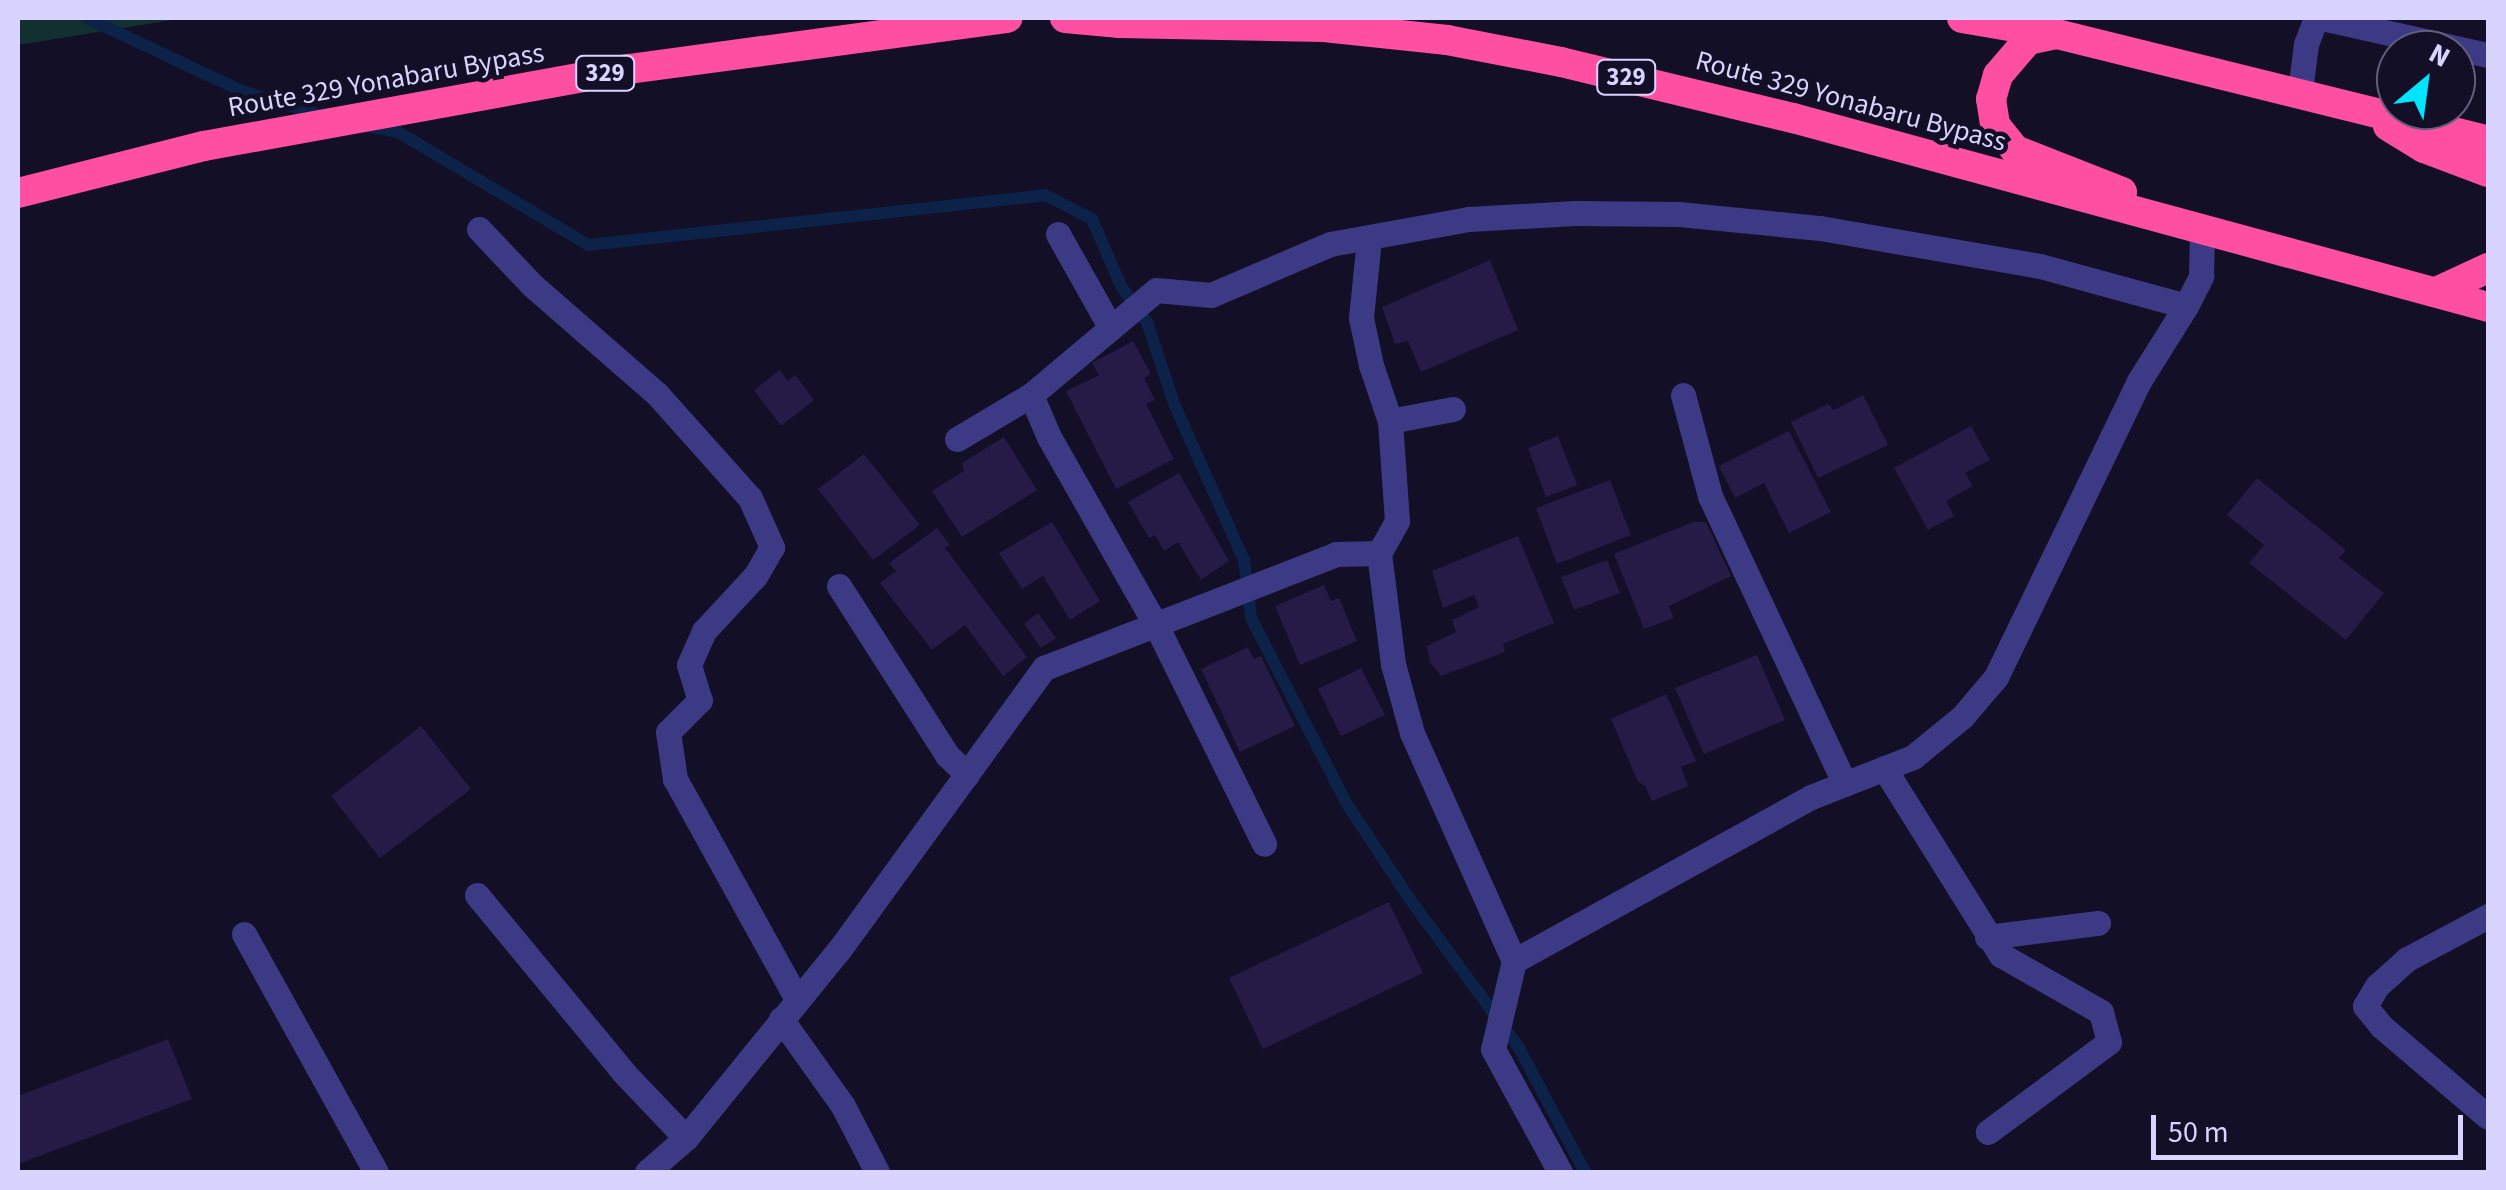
<!DOCTYPE html>
<style>
body{margin:0}
#map{position:relative;width:2506px;height:1190px;overflow:hidden;background:#130f26;font-family:"Source Sans 3",sans-serif}
div>[style]{position:absolute}
.green>*{inset:0;background:#12302f}
.stream>*{height:12px;margin:-6px;padding:0 6px;transform-origin:6px;border-radius:6px;background:#0c2248}
.building>*{inset:0;background:#241b47}
.street>*{height:25px;margin:-12.5px;padding:0 12.5px;transform-origin:12.5px;border-radius:12.5px;background:#3d3a85}
.highway>*{height:30px;margin:-15px;padding:0 15px;transform-origin:15px;border-radius:15px;background:#ff4fa3}
span{translate:-50% -50%;white-space:nowrap;text-align:center;line-height:1.15;-webkit-text-stroke:9px #130f26;paint-order:stroke}
.shield-label span{padding:2px 8px;background:#130f26;border:2px solid;border-radius:8px;-webkit-text-stroke-width:0}
.shield-label{font-size:25px;color:#d9d4ff;font-weight:700}
.street-label{font-size:28px;color:#d9d4ff}
.frame{position:absolute;inset:0;border:20px solid #d9d4ff;pointer-events:none}
.north{position:absolute;left:2376px;top:30px;width:100px;height:100px;box-sizing:border-box;background:#130f26;border:2px solid #625e7d;border-radius:50%;rotate:29deg;font-size:28px;font-weight:700;line-height:40px;text-align:center;color:#d9d4ff}
.north::after{content:'';display:block;margin:auto;width:35px;height:45px;background:#00e5ff;clip-path:polygon(50% 0,100% 100%,50% 72%,0 100%)}
.scale{position:absolute;left:2151px;top:1115px;width:312px;height:45px;box-sizing:border-box;border:5px solid #d9d4ff;border-top:0;padding-left:12px;font-size:30px;line-height:35px;white-space:nowrap;color:#d9d4ff;-webkit-text-stroke:8px #130f26;paint-order:stroke}
</style>
<div id="map">
<div class="green">
<div style="clip-path:polygon(18px 18px,185px 18px,18px 45px)"></div>
</div>
<div class="stream">
<div style="left:87px;top:18px;width:168px;rotate:25.3deg"></div>
<div style="left:239px;top:90px;width:88px;rotate:17.2deg"></div>
<div style="left:367px;top:126px;width:32px;rotate:11deg"></div>
<div style="left:398px;top:132px;width:221px;rotate:30.7deg"></div>
<div style="left:588px;top:245px;width:460px;rotate:-6.2deg"></div>
<div style="left:1045px;top:195px;width:53px;rotate:27.1deg"></div>
<div style="left:1092px;top:219px;width:73px;rotate:66.6deg"></div>
<div style="left:1121px;top:286px;width:44px;rotate:54.2deg"></div>
<div style="left:1147px;top:322px;width:89px;rotate:71.6deg"></div>
<div style="left:1175px;top:406px;width:169px;rotate:65.9deg"></div>
<div style="left:1244px;top:560px;width:58px;rotate:83.1deg"></div>
<div style="left:1251px;top:618px;width:209px;rotate:62.7deg"></div>
<div style="left:1347px;top:804px;width:113px;rotate:56.6deg"></div>
<div style="left:1409px;top:898px;width:186px;rotate:53.7deg"></div>
<div style="left:1519px;top:1048px;width:140px;rotate:62deg"></div>
</div>
<div class="building">
<div style="clip-path:polygon(1490px 260px,1518px 330px,1421px 372px,1408px 341px,1395px 344px,1382px 307px)"></div>
<div style="clip-path:polygon(1133px 341px,1151px 374px,1144px 378px,1155px 400px,1146px 404px,1174px 459px,1116px 489px,1066px 391px,1099px 375px,1092px 363px)"></div>
<div style="clip-path:polygon(780px 370px,788px 381px,795px 375px,814px 400px,781px 426px,754px 390px)"></div>
<div style="clip-path:polygon(1863px 395px,1888px 445px,1818px 478px,1791px 422px,1828px 404px,1834px 410px)"></div>
<div style="clip-path:polygon(1971px 426px,1990px 460px,1965px 473px,1973px 486px,1946px 501px,1954px 516px,1928px 530px,1894px 468px)"></div>
<div style="clip-path:polygon(1789px 431px,1831px 512px,1789px 533px,1764px 483px,1735px 498px,1719px 466px)"></div>
<div style="clip-path:polygon(1558px 436px,1577px 485px,1546px 497px,1528px 448px)"></div>
<div style="clip-path:polygon(1004px 437px,1037px 490px,962px 537px,932px 491px,964px 471px,962px 463px)"></div>
<div style="clip-path:polygon(864px 454px,920px 525px,873px 560px,818px 489px)"></div>
<div style="clip-path:polygon(1179px 473px,1229px 561px,1201px 580px,1178px 542px,1164px 551px,1155px 535px,1149px 538px,1128px 502px)"></div>
<div style="clip-path:polygon(2257px 478px,2346px 550px,2339px 558px,2384px 593px,2346px 640px,2249px 563px,2264px 545px,2227px 515px)"></div>
<div style="clip-path:polygon(1610px 480px,1631px 535px,1557px 564px,1536px 508px)"></div>
<div style="clip-path:polygon(1052px 522px,1100px 601px,1070px 620px,1043px 576px,1022px 589px,999px 553px)"></div>
<div style="clip-path:polygon(1693px 522px,1706px 522px,1731px 576px,1669px 606px,1674px 618px,1644px 629px,1614px 554px)"></div>
<div style="clip-path:polygon(937px 528px,950px 545px,945px 548px,1027px 657px,1003px 676px,965px 625px,932px 650px,880px 583px,896px 571px,889px 563px)"></div>
<div style="clip-path:polygon(1518px 536px,1554px 623px,1503px 644px,1505px 652px,1441px 676px,1430px 662px,1427px 646px,1456px 632px,1452px 620px,1479px 607px,1474px 595px,1443px 608px,1432px 571px)"></div>
<div style="clip-path:polygon(1607px 560px,1620px 593px,1574px 610px,1561px 577px)"></div>
<div style="clip-path:polygon(1324px 585px,1331px 601px,1339px 598px,1357px 641px,1300px 665px,1275px 606px)"></div>
<div style="clip-path:polygon(1038px 613px,1056px 638px,1041px 648px,1024px 624px)"></div>
<div style="clip-path:polygon(1248px 647px,1254px 659px,1261px 656px,1295px 726px,1240px 752px,1201px 669px)"></div>
<div style="clip-path:polygon(1757px 655px,1785px 720px,1704px 754px,1675px 688px)"></div>
<div style="clip-path:polygon(1361px 668px,1385px 715px,1341px 736px,1318px 689px)"></div>
<div style="clip-path:polygon(1666px 694px,1696px 761px,1681px 767px,1688px 786px,1652px 801px,1645px 786px,1638px 782px,1611px 719px)"></div>
<div style="clip-path:polygon(421px 726px,471px 789px,380px 858px,331px 796px)"></div>
<div style="clip-path:polygon(1389px 902px,1423px 973px,1263px 1049px,1229px 978px)"></div>
<div style="clip-path:polygon(168px 1039px,192px 1099px,18px 1164px,18px 1096px)"></div>
</div>
<div class="street">
<div style="left:2322px;top:18px;width:170px;rotate:12.6deg"></div>
<div style="left:2300px;top:91px;width:47px;rotate:-82.7deg"></div>
<div style="left:2306px;top:44px;width:28px;rotate:-69deg"></div>
<div style="left:479px;top:229px;width:77px;rotate:46.6deg"></div>
<div style="left:532px;top:285px;width:166px;rotate:41.1deg"></div>
<div style="left:657px;top:394px;width:140px;rotate:48.2deg"></div>
<div style="left:750px;top:498px;width:54px;rotate:65.8deg"></div>
<div style="left:772px;top:547px;width:34px;rotate:120deg"></div>
<div style="left:755px;top:576px;width:75px;rotate:132.8deg"></div>
<div style="left:704px;top:631px;width:37px;rotate:114deg"></div>
<div style="left:689px;top:665px;width:37px;rotate:73deg"></div>
<div style="left:700px;top:700px;width:45px;rotate:135deg"></div>
<div style="left:668px;top:732px;width:48px;rotate:81.5deg"></div>
<div style="left:675px;top:779px;width:252px;rotate:61deg"></div>
<div style="left:1058px;top:234px;width:104px;rotate:60.7deg"></div>
<div style="left:1369px;top:239px;width:79px;rotate:95.8deg"></div>
<div style="left:1361px;top:318px;width:48px;rotate:78deg"></div>
<div style="left:1371px;top:365px;width:59px;rotate:71.3deg"></div>
<div style="left:1390px;top:421px;width:100px;rotate:86deg"></div>
<div style="left:1397px;top:521px;width:37px;rotate:119deg"></div>
<div style="left:1031px;top:395px;width:46px;rotate:66.8deg"></div>
<div style="left:1049px;top:437px;width:216px;rotate:60.4deg"></div>
<div style="left:1156px;top:625px;width:244px;rotate:63.7deg"></div>
<div style="left:1683px;top:395px;width:105px;rotate:75deg"></div>
<div style="left:1710px;top:496px;width:318px;rotate:64.9deg"></div>
<div style="left:1390px;top:421px;width:64px;rotate:-10.8deg"></div>
<div style="left:957px;top:439px;width:86px;rotate:-30.7deg"></div>
<div style="left:1031px;top:395px;width:163px;rotate:-40deg"></div>
<div style="left:1156px;top:290px;width:55px;rotate:5.2deg"></div>
<div style="left:1211px;top:295px;width:129px;rotate:-23.2deg"></div>
<div style="left:1330px;top:244px;width:141px;rotate:-10.2deg"></div>
<div style="left:1469px;top:219px;width:106px;rotate:-3.2deg"></div>
<div style="left:1575px;top:213px;width:104px;rotate:0.6deg"></div>
<div style="left:1679px;top:214px;width:142px;rotate:5.7deg"></div>
<div style="left:1820px;top:228px;width:223px;rotate:9.8deg"></div>
<div style="left:2040px;top:266px;width:151px;rotate:15.3deg"></div>
<div style="left:839px;top:586px;width:201px;rotate:57.4deg"></div>
<div style="left:947px;top:755px;width:28px;rotate:44deg"></div>
<div style="left:1884px;top:768px;width:221px;rotate:58deg"></div>
<div style="left:2001px;top:955px;width:115px;rotate:29.7deg"></div>
<div style="left:2101px;top:1012px;width:31px;rotate:75deg"></div>
<div style="left:2109px;top:1042px;width:151px;rotate:143.4deg"></div>
<div style="left:477px;top:895px;width:231px;rotate:50.4deg"></div>
<div style="left:624px;top:1073px;width:90px;rotate:46.4deg"></div>
<div style="left:2488px;top:916px;width:92px;rotate:152deg"></div>
<div style="left:2407px;top:959px;width:40px;rotate:138deg"></div>
<div style="left:2377px;top:986px;width:23px;rotate:121deg"></div>
<div style="left:2365px;top:1006px;width:26px;rotate:51deg"></div>
<div style="left:2381px;top:1026px;width:140px;rotate:40.4deg"></div>
<div style="left:244px;top:934px;width:272px;rotate:61deg"></div>
<div style="left:1987px;top:937px;width:112px;rotate:-7.2deg"></div>
<div style="left:1514px;top:961px;width:339px;rotate:-28.9deg"></div>
<div style="left:1811px;top:797px;width:110px;rotate:-21.4deg"></div>
<div style="left:1913px;top:757px;width:63px;rotate:-39.2deg"></div>
<div style="left:1962px;top:717px;width:52px;rotate:-49.6deg"></div>
<div style="left:1996px;top:677px;width:329px;rotate:-64.2deg"></div>
<div style="left:2139px;top:381px;width:89px;rotate:-57.9deg"></div>
<div style="left:2186px;top:306px;width:34px;rotate:-63deg"></div>
<div style="left:2201px;top:276px;width:44px;rotate:-88.7deg"></div>
<div style="left:781px;top:1019px;width:107px;rotate:54.5deg"></div>
<div style="left:843px;top:1106px;width:74px;rotate:62.7deg"></div>
<div style="left:647px;top:1172px;width:52px;rotate:-41.1deg"></div>
<div style="left:686px;top:1138px;width:242px;rotate:-50.9deg"></div>
<div style="left:839px;top:950px;width:349px;rotate:-54deg"></div>
<div style="left:1044px;top:668px;width:313px;rotate:-21.3deg"></div>
<div style="left:1336px;top:554px;width:43px;rotate:-1.3deg"></div>
<div style="left:1379px;top:553px;width:112px;rotate:82.8deg"></div>
<div style="left:1393px;top:664px;width:72px;rotate:74.6deg"></div>
<div style="left:1412px;top:733px;width:250px;rotate:65.9deg"></div>
<div style="left:1514px;top:961px;width:90px;rotate:103.4deg"></div>
<div style="left:1493px;top:1049px;width:140px;rotate:61.4deg"></div>
</div>
<div class="highway">
<div style="left:1065px;top:18px;width:55px;rotate:5.2deg"></div>
<div style="left:1120px;top:23px;width:204px;rotate:1.1deg"></div>
<div style="left:1324px;top:27px;width:124px;rotate:6deg"></div>
<div style="left:1447px;top:40px;width:116px;rotate:10.9deg"></div>
<div style="left:1561px;top:62px;width:239px;rotate:13.6deg"></div>
<div style="left:1793px;top:118px;width:720px;rotate:15.21deg"></div>
<div style="left:1962px;top:18px;width:96px;rotate:9.6deg"></div>
<div style="left:2057px;top:34px;width:444px;rotate:13.9deg"></div>
<div style="left:2056px;top:34px;width:29px;rotate:168deg"></div>
<div style="left:2028px;top:40px;width:46px;rotate:130.6deg"></div>
<div style="left:1998px;top:75px;width:25px;rotate:106deg"></div>
<div style="left:1991px;top:99px;width:26px;rotate:81deg"></div>
<div style="left:1995px;top:125px;width:32px;rotate:51deg"></div>
<div style="left:2015px;top:150px;width:115px;rotate:21.4deg"></div>
<div style="left:2388px;top:126px;width:42px;rotate:31.4deg"></div>
<div style="left:2424px;top:148px;width:68px;rotate:20.6deg"></div>
<div style="left:18px;top:193px;width:192px;rotate:-14.2deg"></div>
<div style="left:204px;top:146px;width:432px;rotate:-10.3deg"></div>
<div style="left:629px;top:69px;width:382px;rotate:-7.7deg"></div>
<div style="left:2436px;top:292px;width:57px;rotate:-24.8deg"></div>
</div>
<div class="shield-label">
<span style="left:605px;top:73px">329</span>
<span style="left:1626px;top:77px">329</span>
</div>
<div class="street-label">
<span style="left:386px;top:80px;rotate:-10deg">Route 329 Yonabaru Bypass</span>
<span style="left:1851px;top:101px;rotate:15deg">Route 329 Yonabaru Bypass</span>
</div>
<div class="frame"></div>
<div class="north">N</div>
<div class="scale">50 m</div>
</div>
